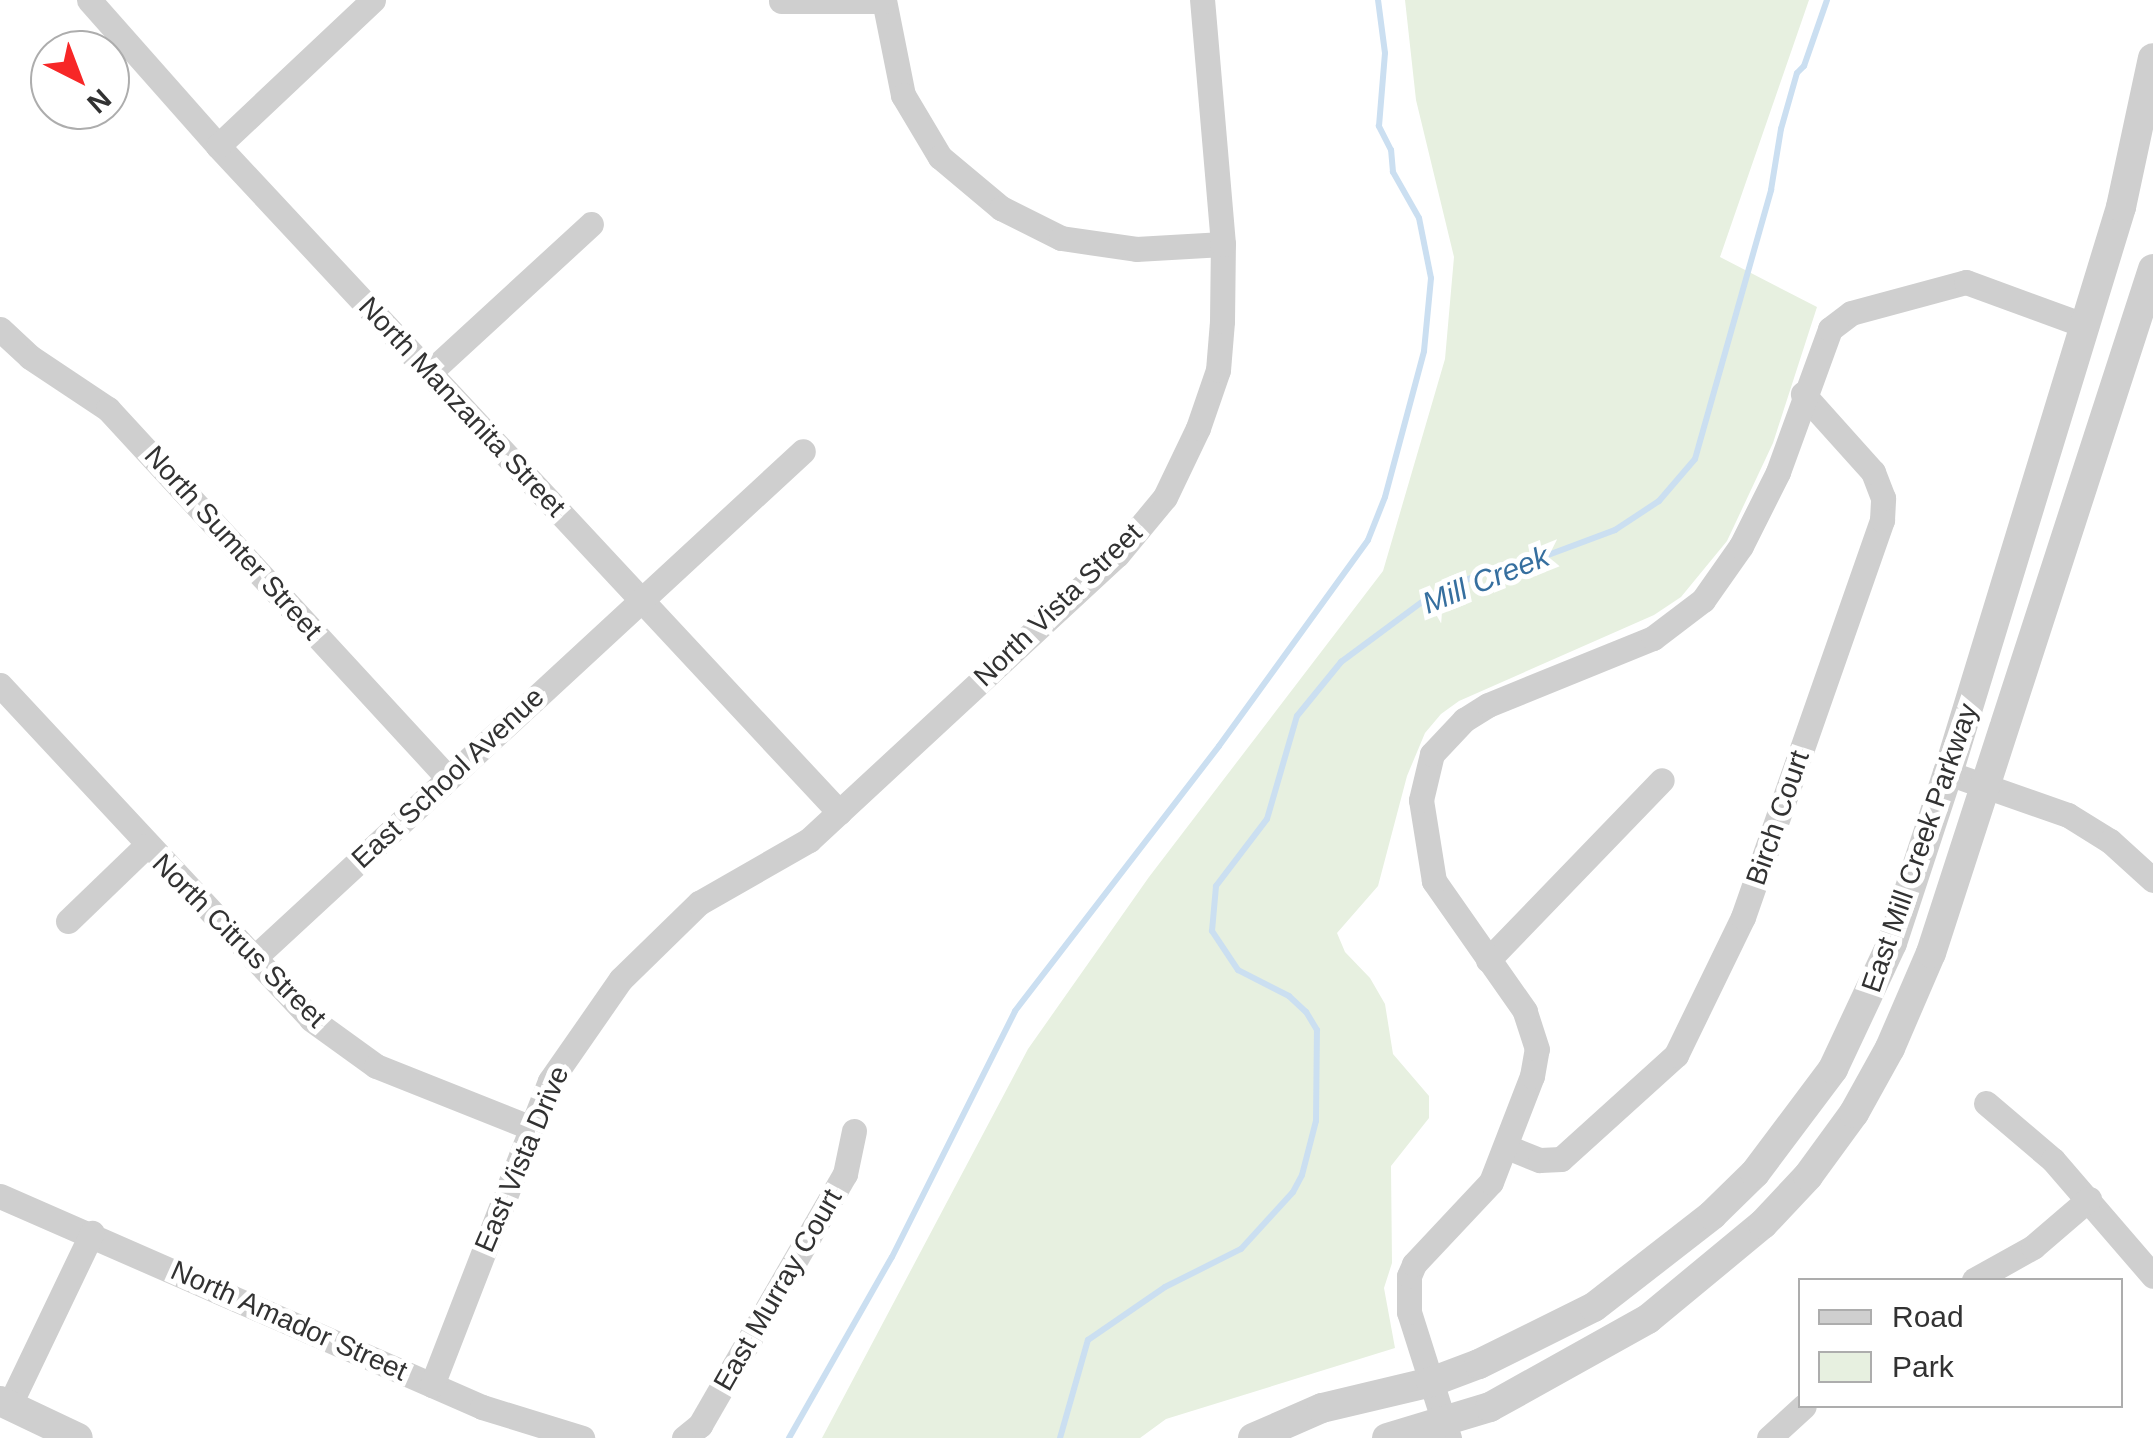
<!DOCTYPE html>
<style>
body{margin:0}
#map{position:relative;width:2153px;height:1438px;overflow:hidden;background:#fff;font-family:Helvetica,sans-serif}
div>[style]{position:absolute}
.green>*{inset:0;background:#e7f0e0}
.stream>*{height:6px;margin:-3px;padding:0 3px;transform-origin:3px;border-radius:3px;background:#cbdff1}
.minor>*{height:25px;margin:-12.5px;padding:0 12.5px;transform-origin:12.5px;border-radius:12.5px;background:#cfcfcf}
.tertiary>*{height:30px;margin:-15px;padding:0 15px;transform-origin:15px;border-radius:15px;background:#cfcfcf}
span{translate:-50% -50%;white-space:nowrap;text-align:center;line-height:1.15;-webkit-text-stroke:10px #fff;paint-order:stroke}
.street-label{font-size:28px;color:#323232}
.water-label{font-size:30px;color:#366f9f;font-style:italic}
.legend{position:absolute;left:1798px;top:1278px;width:325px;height:130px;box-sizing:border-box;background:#fff;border:2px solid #adadad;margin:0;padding:12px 18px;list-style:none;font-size:30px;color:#323232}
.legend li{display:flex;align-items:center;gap:20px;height:50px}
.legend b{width:50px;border:2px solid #adadad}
.north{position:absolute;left:30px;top:30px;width:100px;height:100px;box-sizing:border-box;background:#fff;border:2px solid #adadad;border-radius:50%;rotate:138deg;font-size:28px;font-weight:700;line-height:40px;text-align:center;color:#323232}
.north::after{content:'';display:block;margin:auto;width:35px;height:45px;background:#f72727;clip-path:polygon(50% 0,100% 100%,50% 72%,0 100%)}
</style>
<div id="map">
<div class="green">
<div style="clip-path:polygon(1405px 0,1809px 0,1720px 257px,1817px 307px,1773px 443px,1727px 541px,1681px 597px,1654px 615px,1459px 701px,1441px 714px,1425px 733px,1407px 776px,1378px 886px,1337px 933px,1345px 952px,1370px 978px,1385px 1004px,1393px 1054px,1429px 1096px,1429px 1118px,1391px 1166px,1392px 1263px,1384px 1288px,1395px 1348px,1166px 1419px,1140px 1438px,822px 1438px,1028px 1049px,1149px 877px,1383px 571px,1445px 359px,1454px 257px,1416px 100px)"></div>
</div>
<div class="stream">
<div style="left:789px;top:1438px;width:208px;rotate:-60.4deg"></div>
<div style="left:892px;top:1257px;width:275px;rotate:-63.4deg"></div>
<div style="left:1015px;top:1011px;width:334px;rotate:-52.4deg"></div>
<div style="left:1219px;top:746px;width:254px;rotate:-54.1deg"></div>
<div style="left:1368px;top:540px;width:46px;rotate:-68.4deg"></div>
<div style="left:1385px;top:497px;width:151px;rotate:-75deg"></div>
<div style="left:1424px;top:351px;width:73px;rotate:-84.5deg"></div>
<div style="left:1431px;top:278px;width:61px;rotate:-101.3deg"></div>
<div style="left:1419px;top:218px;width:53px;rotate:-119.5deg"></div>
<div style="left:1393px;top:172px;width:22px;rotate:-95deg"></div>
<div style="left:1391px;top:150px;width:27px;rotate:-117deg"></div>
<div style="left:1379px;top:126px;width:73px;rotate:-85.3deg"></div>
<div style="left:1385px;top:53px;width:53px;rotate:-97.5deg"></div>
<div style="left:1060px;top:1438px;width:102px;rotate:-74.1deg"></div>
<div style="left:1088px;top:1340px;width:93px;rotate:-34.5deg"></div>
<div style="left:1165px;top:1287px;width:85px;rotate:-26.6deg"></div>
<div style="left:1241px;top:1249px;width:77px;rotate:-47.6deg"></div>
<div style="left:1293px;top:1192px;width:19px;rotate:-62deg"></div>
<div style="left:1302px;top:1175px;width:56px;rotate:-75.5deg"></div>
<div style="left:1316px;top:1121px;width:91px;rotate:-89.4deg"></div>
<div style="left:1317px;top:1030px;width:21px;rotate:-121deg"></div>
<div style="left:1306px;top:1012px;width:23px;rotate:-137deg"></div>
<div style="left:1289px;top:996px;width:57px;rotate:-153deg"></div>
<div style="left:1238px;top:970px;width:47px;rotate:-123.7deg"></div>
<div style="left:1212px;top:931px;width:45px;rotate:-84.9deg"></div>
<div style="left:1216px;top:886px;width:84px;rotate:-52.7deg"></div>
<div style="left:1267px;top:819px;width:107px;rotate:-73.8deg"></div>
<div style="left:1297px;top:716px;width:70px;rotate:-50.8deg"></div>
<div style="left:1341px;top:662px;width:111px;rotate:-36.6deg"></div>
<div style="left:1430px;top:596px;width:57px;rotate:-23.9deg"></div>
<div style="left:1482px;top:573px;width:51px;rotate:-13.5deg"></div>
<div style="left:1532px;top:561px;width:89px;rotate:-20.5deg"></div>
<div style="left:1615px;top:530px;width:53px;rotate:-33.4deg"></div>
<div style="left:1659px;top:501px;width:55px;rotate:-49.4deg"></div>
<div style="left:1695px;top:459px;width:280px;rotate:-74.2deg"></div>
<div style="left:1771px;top:190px;width:62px;rotate:-80.7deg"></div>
<div style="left:1781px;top:129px;width:58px;rotate:-74.1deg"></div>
<div style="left:1797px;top:73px;width:10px;rotate:-45deg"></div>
<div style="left:1804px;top:66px;width:70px;rotate:-70.8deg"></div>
</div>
<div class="minor">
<div style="left:89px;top:0;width:195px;rotate:48.5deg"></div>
<div style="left:218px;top:146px;width:911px;rotate:47deg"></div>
<div style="left:884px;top:0;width:97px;rotate:78.7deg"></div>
<div style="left:903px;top:95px;width:72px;rotate:59.2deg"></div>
<div style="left:940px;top:157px;width:80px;rotate:39.9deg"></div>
<div style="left:1001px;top:208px;width:67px;rotate:26.6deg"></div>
<div style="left:1061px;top:238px;width:76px;rotate:8.3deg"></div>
<div style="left:1136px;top:249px;width:87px;rotate:-3.3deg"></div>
<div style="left:781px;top:1px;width:103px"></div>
<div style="left:218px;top:146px;width:213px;rotate:-43.3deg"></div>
<div style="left:0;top:329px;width:41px;rotate:43deg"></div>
<div style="left:30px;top:357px;width:94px;rotate:33.7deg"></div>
<div style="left:108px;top:409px;width:502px;rotate:47.34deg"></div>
<div style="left:429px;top:373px;width:220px;rotate:-42.6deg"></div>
<div style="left:0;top:685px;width:456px;rotate:47deg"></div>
<div style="left:311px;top:1019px;width:80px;rotate:35.9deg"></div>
<div style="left:376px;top:1066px;width:165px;rotate:21.7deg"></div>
<div style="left:1948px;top:773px;width:127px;rotate:19.3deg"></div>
<div style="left:2068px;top:815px;width:49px;rotate:31.8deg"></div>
<div style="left:2110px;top:841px;width:58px;rotate:42.2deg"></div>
<div style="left:68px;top:921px;width:108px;rotate:-43.9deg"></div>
<div style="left:254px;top:958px;width:747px;rotate:-42.72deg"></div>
<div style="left:1488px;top:960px;width:250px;rotate:-46deg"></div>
<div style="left:1986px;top:1103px;width:88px;rotate:40.4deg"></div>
<div style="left:2053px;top:1160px;width:153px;rotate:49.2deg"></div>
<div style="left:1507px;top:1147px;width:35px;rotate:22deg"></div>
<div style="left:1540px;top:1160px;width:21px;rotate:-3deg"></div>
<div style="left:1561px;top:1159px;width:155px;rotate:-42.1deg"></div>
<div style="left:1676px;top:1055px;width:153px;rotate:-64.1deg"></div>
<div style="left:1743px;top:917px;width:421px;rotate:-70.7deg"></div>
<div style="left:1882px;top:520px;width:22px;rotate:-87deg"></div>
<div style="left:1883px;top:498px;width:28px;rotate:-111deg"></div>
<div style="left:1873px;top:472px;width:105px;rotate:-131.9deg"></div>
<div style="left:0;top:1196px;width:526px;rotate:23.64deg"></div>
<div style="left:482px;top:1407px;width:105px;rotate:17.2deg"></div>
<div style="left:1974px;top:1280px;width:68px;rotate:-29.2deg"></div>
<div style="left:2033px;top:1247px;width:74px;rotate:-40.6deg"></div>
<div style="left:432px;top:1385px;width:326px;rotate:-68.8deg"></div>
<div style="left:550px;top:1081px;width:124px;rotate:-55.2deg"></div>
<div style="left:621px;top:979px;width:109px;rotate:-44.3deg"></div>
<div style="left:699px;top:903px;width:127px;rotate:-29.8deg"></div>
<div style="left:809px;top:840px;width:420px;rotate:-42.8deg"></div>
<div style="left:1117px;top:555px;width:75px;rotate:-50.4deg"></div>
<div style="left:1165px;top:497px;width:76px;rotate:-64.4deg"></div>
<div style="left:1198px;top:428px;width:61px;rotate:-71deg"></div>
<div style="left:1218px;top:370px;width:49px;rotate:-85.3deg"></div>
<div style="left:1222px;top:321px;width:77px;rotate:-89.3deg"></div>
<div style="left:1223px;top:244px;width:245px;rotate:-94.9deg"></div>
<div style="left:9px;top:1406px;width:192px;rotate:-64.4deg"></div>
<div style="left:684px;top:1438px;width:21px;rotate:-39deg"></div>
<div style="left:700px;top:1425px;width:290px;rotate:-60deg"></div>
<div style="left:845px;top:1174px;width:44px;rotate:-78.2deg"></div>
<div style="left:1449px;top:1438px;width:132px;rotate:-107.6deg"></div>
<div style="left:1409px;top:1312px;width:36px;rotate:-90deg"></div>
<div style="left:1409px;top:1276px;width:13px;rotate:-67deg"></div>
<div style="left:1414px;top:1264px;width:112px;rotate:-46.8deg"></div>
<div style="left:1491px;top:1182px;width:114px;rotate:-68.9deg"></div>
<div style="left:1532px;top:1076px;width:27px;rotate:-80deg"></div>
<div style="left:1537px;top:1049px;width:40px;rotate:-108deg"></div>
<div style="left:1525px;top:1011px;width:159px;rotate:-125deg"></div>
<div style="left:1434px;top:881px;width:82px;rotate:-99.1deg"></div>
<div style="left:1421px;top:800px;width:47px;rotate:-76.6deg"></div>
<div style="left:1432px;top:754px;width:47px;rotate:-46.7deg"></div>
<div style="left:1464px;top:720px;width:28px;rotate:-32deg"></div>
<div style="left:1488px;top:705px;width:178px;rotate:-22.1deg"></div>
<div style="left:1653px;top:638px;width:63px;rotate:-37.2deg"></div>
<div style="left:1703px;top:600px;width:66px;rotate:-54.9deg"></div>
<div style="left:1741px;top:546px;width:83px;rotate:-63.4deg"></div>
<div style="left:1778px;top:472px;width:152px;rotate:-70deg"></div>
<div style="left:1830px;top:329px;width:26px;rotate:-37deg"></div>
<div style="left:1851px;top:313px;width:119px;rotate:-15.1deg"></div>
<div style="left:1966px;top:282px;width:128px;rotate:20.1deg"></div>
<div style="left:1769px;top:1438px;width:47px;rotate:-42.4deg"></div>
</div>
<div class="tertiary">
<div style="left:0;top:1401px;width:86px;rotate:25.4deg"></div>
<div style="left:1253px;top:1438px;width:75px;rotate:-23.5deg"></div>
<div style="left:1322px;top:1408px;width:112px;rotate:-13.4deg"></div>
<div style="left:1431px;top:1382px;width:51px;rotate:-20.6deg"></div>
<div style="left:1479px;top:1364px;width:128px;rotate:-26.4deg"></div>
<div style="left:1594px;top:1307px;width:150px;rotate:-37.9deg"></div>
<div style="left:1712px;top:1215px;width:60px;rotate:-44.3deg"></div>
<div style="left:1755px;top:1173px;width:130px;rotate:-53.1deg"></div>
<div style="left:1833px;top:1069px;width:139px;rotate:-64.9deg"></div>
<div style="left:1892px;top:943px;width:179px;rotate:-71.8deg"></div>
<div style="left:1948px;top:773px;width:592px;rotate:-73deg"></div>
<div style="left:2121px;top:207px;width:152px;rotate:-77.9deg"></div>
<div style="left:1387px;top:1438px;width:108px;rotate:-16.8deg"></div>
<div style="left:1490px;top:1407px;width:181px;rotate:-29.1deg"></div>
<div style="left:1648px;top:1319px;width:149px;rotate:-39.6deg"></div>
<div style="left:1763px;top:1224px;width:66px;rotate:-46.8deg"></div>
<div style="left:1808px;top:1176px;width:78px;rotate:-53.9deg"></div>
<div style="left:1854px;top:1113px;width:74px;rotate:-61deg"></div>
<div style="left:1890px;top:1048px;width:103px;rotate:-66.7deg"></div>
<div style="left:1931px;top:953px;width:719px;rotate:-72.02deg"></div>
</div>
<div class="street-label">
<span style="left:462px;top:407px;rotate:47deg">North Manzanita Street</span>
<span style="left:233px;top:543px;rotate:48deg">North Sumter Street</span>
<span style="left:1058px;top:605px;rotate:-44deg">North Vista Street</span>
<span style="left:448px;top:778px;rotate:-43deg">East School Avenue</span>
<span style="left:1778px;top:818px;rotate:-71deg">Birch Court</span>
<span style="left:1920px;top:848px;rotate:-71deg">East Mill Creek Parkway</span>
<span style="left:239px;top:941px;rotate:45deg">North Citrus Street</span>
<span style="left:522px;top:1159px;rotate:-67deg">East Vista Drive</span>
<span style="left:778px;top:1290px;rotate:-60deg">East Murray Court</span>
<span style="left:289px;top:1321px;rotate:24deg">North Amador Street</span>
</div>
<div class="water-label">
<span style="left:1486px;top:580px;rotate:-22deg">Mill Creek</span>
</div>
<ul class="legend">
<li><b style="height:12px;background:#cfcfcf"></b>Road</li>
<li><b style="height:28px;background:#e7f0e0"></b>Park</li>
</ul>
<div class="north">N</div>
</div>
